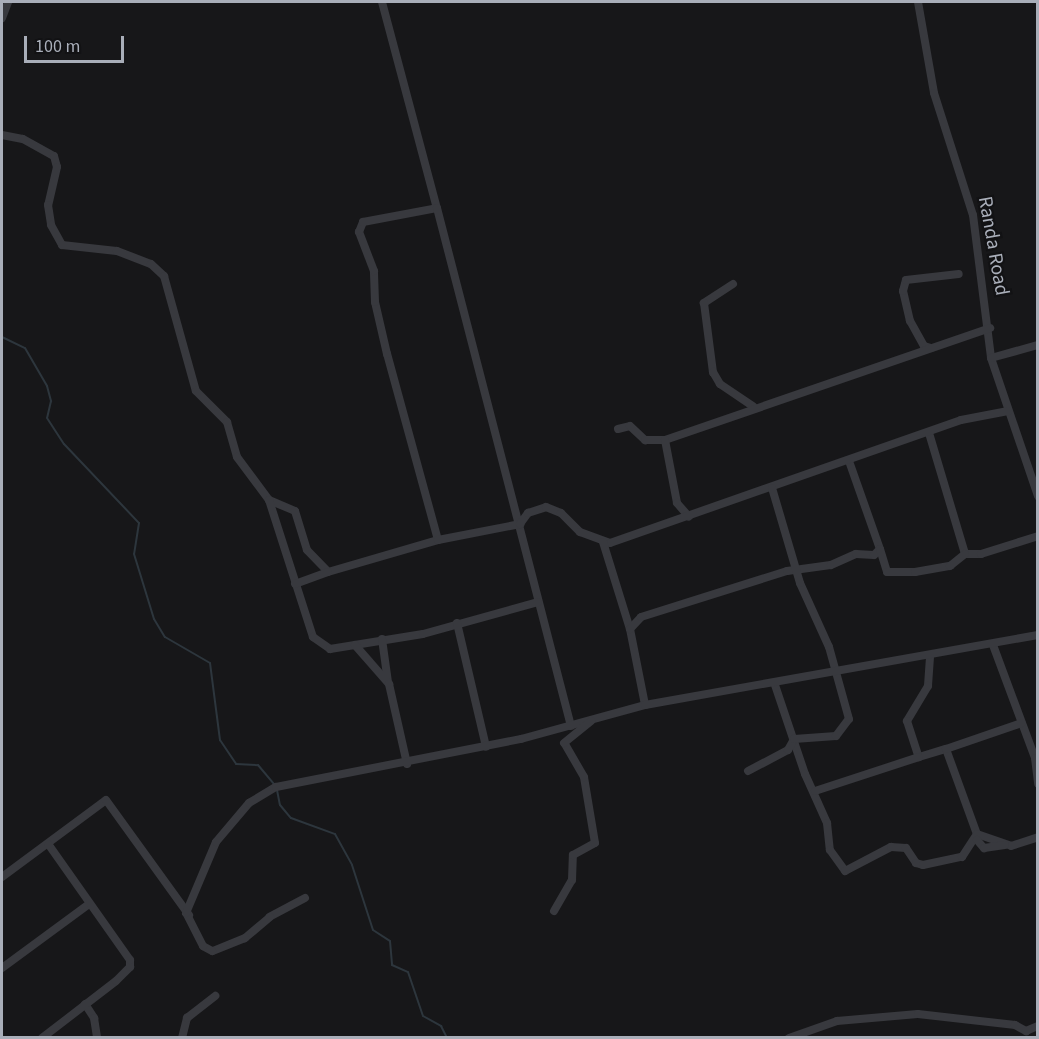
<!DOCTYPE html>
<style>
body{margin:0}
#map{position:relative;width:1039px;height:1039px;overflow:hidden;background:#171719;font-family:"Source Sans 3",sans-serif}
div>[style]{position:absolute}
.stream>*{height:2px;margin:-1px;padding:0 1px;transform-origin:1px;border-radius:1px;background:#2d363d}
.minor>*{height:8px;margin:-4px;padding:0 4px;transform-origin:4px;border-radius:4px;background:#38393e}
span{translate:-50% -50%;white-space:nowrap;text-align:center;line-height:1.15;-webkit-text-stroke:4.5px #121214;paint-order:stroke}
.street-label{font-size:20px;color:#a9aeb9}
.frame{position:absolute;inset:0;border:3px solid #a9aeb9;pointer-events:none}
.scale{position:absolute;left:24px;top:36px;width:100px;height:27px;box-sizing:border-box;border:3px solid #a9aeb9;border-top:0;padding-left:8px;font-size:18px;line-height:21px;white-space:nowrap;color:#a9aeb9;-webkit-text-stroke:4px #121214;paint-order:stroke}
</style>
<div id="map">
<div class="stream">
<div style="left:2px;top:337px;width:25px;rotate:26deg"></div>
<div style="left:25px;top:348px;width:44px;rotate:59.9deg"></div>
<div style="left:47px;top:386px;width:16px;rotate:75deg"></div>
<div style="left:51px;top:401px;width:17px;rotate:103deg"></div>
<div style="left:47px;top:418px;width:31px;rotate:57deg"></div>
<div style="left:64px;top:444px;width:109px;rotate:46.5deg"></div>
<div style="left:139px;top:523px;width:31px;rotate:99deg"></div>
<div style="left:134px;top:554px;width:68px;rotate:72.9deg"></div>
<div style="left:154px;top:619px;width:21px;rotate:59deg"></div>
<div style="left:165px;top:637px;width:52px;rotate:30deg"></div>
<div style="left:210px;top:663px;width:78px;rotate:82.6deg"></div>
<div style="left:220px;top:740px;width:29px;rotate:56deg"></div>
<div style="left:236px;top:764px;width:22px;rotate:3deg"></div>
<div style="left:258px;top:765px;width:26px;rotate:50deg"></div>
<div style="left:277px;top:790px;width:15px;rotate:79deg"></div>
<div style="left:280px;top:805px;width:17px;rotate:50deg"></div>
<div style="left:291px;top:818px;width:47px;rotate:20deg"></div>
<div style="left:335px;top:834px;width:35px;rotate:61deg"></div>
<div style="left:352px;top:865px;width:68px;rotate:72.1deg"></div>
<div style="left:373px;top:930px;width:20px;rotate:33deg"></div>
<div style="left:390px;top:941px;width:24px;rotate:85deg"></div>
<div style="left:392px;top:965px;width:17px;rotate:24deg"></div>
<div style="left:408px;top:972px;width:46px;rotate:71.2deg"></div>
<div style="left:423px;top:1016px;width:21px;rotate:29deg"></div>
<div style="left:441px;top:1026px;width:13px;rotate:63deg"></div>
</div>
<div class="minor">
<div style="left:382px;top:2px;width:213px;rotate:75.1deg"></div>
<div style="left:918px;top:2px;width:92px;rotate:80deg"></div>
<div style="left:934px;top:93px;width:128px;rotate:72.3deg"></div>
<div style="left:973px;top:215px;width:144px;rotate:82.8deg"></div>
<div style="left:991px;top:358px;width:146px;rotate:71.2deg"></div>
<div style="left:2px;top:18px;width:17px;rotate:-69deg"></div>
<div style="left:2px;top:135px;width:21px;rotate:11deg"></div>
<div style="left:23px;top:139px;width:35px;rotate:29deg"></div>
<div style="left:54px;top:156px;width:11px;rotate:75deg"></div>
<div style="left:57px;top:167px;width:39px;rotate:103deg"></div>
<div style="left:48px;top:205px;width:20px;rotate:81deg"></div>
<div style="left:51px;top:225px;width:23px;rotate:61deg"></div>
<div style="left:62px;top:245px;width:55px;rotate:6.2deg"></div>
<div style="left:117px;top:251px;width:36px;rotate:21deg"></div>
<div style="left:151px;top:264px;width:18px;rotate:43deg"></div>
<div style="left:164px;top:276px;width:119px;rotate:74.5deg"></div>
<div style="left:196px;top:391px;width:44px;rotate:45deg"></div>
<div style="left:227px;top:422px;width:36px;rotate:74deg"></div>
<div style="left:237px;top:457px;width:54px;rotate:53.3deg"></div>
<div style="left:269px;top:500px;width:28px;rotate:23deg"></div>
<div style="left:295px;top:511px;width:41px;rotate:72.9deg"></div>
<div style="left:307px;top:550px;width:30px;rotate:46deg"></div>
<div style="left:328px;top:572px;width:115px;rotate:-16.2deg"></div>
<div style="left:438px;top:540px;width:193px;rotate:-105.3deg"></div>
<div style="left:387px;top:354px;width:53px;rotate:-103deg"></div>
<div style="left:375px;top:302px;width:31px;rotate:-92deg"></div>
<div style="left:374px;top:271px;width:42px;rotate:-111deg"></div>
<div style="left:359px;top:232px;width:11px;rotate:-68deg"></div>
<div style="left:363px;top:222px;width:75px;rotate:-10.7deg"></div>
<div style="left:437px;top:208px;width:535px;rotate:75.5deg"></div>
<div style="left:733px;top:284px;width:35px;rotate:147deg"></div>
<div style="left:704px;top:303px;width:70px;rotate:82.6deg"></div>
<div style="left:713px;top:372px;width:14px;rotate:60deg"></div>
<div style="left:720px;top:384px;width:40px;rotate:34deg"></div>
<div style="left:931px;top:348px;width:7px;rotate:-164deg"></div>
<div style="left:924px;top:346px;width:29px;rotate:-119deg"></div>
<div style="left:910px;top:321px;width:31px;rotate:-103deg"></div>
<div style="left:903px;top:291px;width:11px;rotate:-75deg"></div>
<div style="left:906px;top:280px;width:53px;rotate:-6.5deg"></div>
<div style="left:991px;top:358px;width:49px;rotate:-15.5deg"></div>
<div style="left:618px;top:429px;width:12px;rotate:-14deg"></div>
<div style="left:630px;top:426px;width:21px;rotate:43deg"></div>
<div style="left:645px;top:440px;width:20px"></div>
<div style="left:665px;top:440px;width:344px;rotate:-19deg"></div>
<div style="left:929px;top:433px;width:126px;rotate:73.4deg"></div>
<div style="left:965px;top:554px;width:16px"></div>
<div style="left:981px;top:554px;width:60px;rotate:-17.5deg"></div>
<div style="left:665px;top:440px;width:64px;rotate:79.2deg"></div>
<div style="left:677px;top:503px;width:18px;rotate:49deg"></div>
<div style="left:849px;top:461px;width:93px;rotate:70.6deg"></div>
<div style="left:269px;top:500px;width:144px;rotate:72.2deg"></div>
<div style="left:313px;top:637px;width:21px;rotate:35deg"></div>
<div style="left:330px;top:649px;width:94px;rotate:-9.2deg"></div>
<div style="left:423px;top:634px;width:119px;rotate:-15.5deg"></div>
<div style="left:438px;top:540px;width:84px;rotate:-11deg"></div>
<div style="left:520px;top:524px;width:14px;rotate:-54deg"></div>
<div style="left:528px;top:513px;width:19px;rotate:-18deg"></div>
<div style="left:546px;top:507px;width:16px;rotate:22deg"></div>
<div style="left:561px;top:513px;width:27px;rotate:45deg"></div>
<div style="left:580px;top:532px;width:32px;rotate:20deg"></div>
<div style="left:610px;top:543px;width:372px;rotate:-19.3deg"></div>
<div style="left:961px;top:420px;width:48px;rotate:-10.8deg"></div>
<div style="left:603px;top:542px;width:91px;rotate:72.8deg"></div>
<div style="left:630px;top:629px;width:77px;rotate:78.8deg"></div>
<div style="left:295px;top:584px;width:35px;rotate:-20deg"></div>
<div style="left:457px;top:623px;width:127px;rotate:76.8deg"></div>
<div style="left:630px;top:629px;width:16px;rotate:-47deg"></div>
<div style="left:641px;top:617px;width:153px;rotate:-17.5deg"></div>
<div style="left:787px;top:571px;width:44px;rotate:-7.8deg"></div>
<div style="left:831px;top:565px;width:27px;rotate:-24deg"></div>
<div style="left:856px;top:554px;width:18px;rotate:3deg"></div>
<div style="left:874px;top:555px;width:8px;rotate:-45deg"></div>
<div style="left:880px;top:549px;width:24px;rotate:73deg"></div>
<div style="left:887px;top:572px;width:28px"></div>
<div style="left:915px;top:572px;width:36px;rotate:-10deg"></div>
<div style="left:950px;top:566px;width:19px;rotate:-39deg"></div>
<div style="left:382px;top:639px;width:43px;rotate:82.1deg"></div>
<div style="left:355px;top:645px;width:52px;rotate:48.9deg"></div>
<div style="left:389px;top:684px;width:82px;rotate:77.3deg"></div>
<div style="left:993px;top:645px;width:121px;rotate:69.6deg"></div>
<div style="left:1035px;top:758px;width:26px;rotate:83deg"></div>
<div style="left:930px;top:657px;width:29px;rotate:94deg"></div>
<div style="left:928px;top:686px;width:41px;rotate:121deg"></div>
<div style="left:907px;top:721px;width:38px;rotate:72deg"></div>
<div style="left:919px;top:757px;width:28px;rotate:-17deg"></div>
<div style="left:946px;top:749px;width:90px;rotate:70deg"></div>
<div style="left:775px;top:685px;width:94px;rotate:71.4deg"></div>
<div style="left:805px;top:774px;width:54px;rotate:65.8deg"></div>
<div style="left:827px;top:823px;width:27px;rotate:84deg"></div>
<div style="left:830px;top:850px;width:26px;rotate:54deg"></div>
<div style="left:845px;top:871px;width:52px;rotate:-27.6deg"></div>
<div style="left:891px;top:847px;width:15px;rotate:4deg"></div>
<div style="left:906px;top:848px;width:18px;rotate:56deg"></div>
<div style="left:916px;top:863px;width:7px;rotate:16deg"></div>
<div style="left:923px;top:865px;width:40px;rotate:-12deg"></div>
<div style="left:962px;top:857px;width:27px;rotate:-57deg"></div>
<div style="left:977px;top:834px;width:36px;rotate:19deg"></div>
<div style="left:1011px;top:846px;width:28px;rotate:-18deg"></div>
<div style="left:946px;top:749px;width:80px;rotate:-18.9deg"></div>
<div style="left:748px;top:771px;width:45px;rotate:-27.7deg"></div>
<div style="left:788px;top:750px;width:13px;rotate:-61deg"></div>
<div style="left:794px;top:739px;width:42px;rotate:-4.1deg"></div>
<div style="left:836px;top:736px;width:21px;rotate:-53deg"></div>
<div style="left:849px;top:719px;width:75px;rotate:-105.5deg"></div>
<div style="left:829px;top:647px;width:70px;rotate:-114.4deg"></div>
<div style="left:800px;top:583px;width:99px;rotate:-106.4deg"></div>
<div style="left:815px;top:791px;width:109px;rotate:-18.1deg"></div>
<div style="left:977px;top:840px;width:11px;rotate:49deg"></div>
<div style="left:984px;top:848px;width:21px;rotate:-8deg"></div>
<div style="left:2px;top:877px;width:129px;rotate:-36.5deg"></div>
<div style="left:106px;top:800px;width:142px;rotate:54.2deg"></div>
<div style="left:305px;top:898px;width:40px;rotate:152deg"></div>
<div style="left:270px;top:917px;width:33px;rotate:140deg"></div>
<div style="left:245px;top:938px;width:35px;rotate:158deg"></div>
<div style="left:212px;top:951px;width:10px;rotate:-151deg"></div>
<div style="left:203px;top:946px;width:37px;rotate:-117deg"></div>
<div style="left:186px;top:913px;width:77px;rotate:-67.1deg"></div>
<div style="left:216px;top:842px;width:51px;rotate:-49.8deg"></div>
<div style="left:249px;top:803px;width:31px;rotate:-31deg"></div>
<div style="left:276px;top:787px;width:250px;rotate:-11.1deg"></div>
<div style="left:521px;top:739px;width:129px;rotate:-15.3deg"></div>
<div style="left:645px;top:705px;width:399px;rotate:-10.1deg"></div>
<div style="left:554px;top:911px;width:36px;rotate:-60deg"></div>
<div style="left:572px;top:880px;width:25px;rotate:-88deg"></div>
<div style="left:573px;top:855px;width:25px;rotate:-29deg"></div>
<div style="left:595px;top:843px;width:67px;rotate:-99.5deg"></div>
<div style="left:584px;top:777px;width:39px;rotate:-120deg"></div>
<div style="left:564px;top:743px;width:35px;rotate:-39deg"></div>
<div style="left:2px;top:968px;width:108px;rotate:-36.3deg"></div>
<div style="left:85px;top:1004px;width:17px;rotate:57deg"></div>
<div style="left:94px;top:1018px;width:20px;rotate:81deg"></div>
<div style="left:42px;top:1038px;width:93px;rotate:-37.6deg"></div>
<div style="left:116px;top:981px;width:20px;rotate:-45deg"></div>
<div style="left:130px;top:967px;width:7px;rotate:-90deg"></div>
<div style="left:130px;top:960px;width:141px;rotate:-125.2deg"></div>
<div style="left:182px;top:1038px;width:21px;rotate:-76deg"></div>
<div style="left:187px;top:1018px;width:36px;rotate:-38deg"></div>
<div style="left:789px;top:1038px;width:51px;rotate:-19.5deg"></div>
<div style="left:837px;top:1021px;width:81px;rotate:-4.9deg"></div>
<div style="left:918px;top:1014px;width:98px;rotate:6.5deg"></div>
<div style="left:1015px;top:1025px;width:13px;rotate:29deg"></div>
<div style="left:1026px;top:1031px;width:13px;rotate:-23deg"></div>
</div>
<div class="street-label">
<span style="left:993px;top:246px;rotate:80deg">Randa Road</span>
</div>
<div class="frame"></div>
<div class="scale">100 m</div>
</div>
